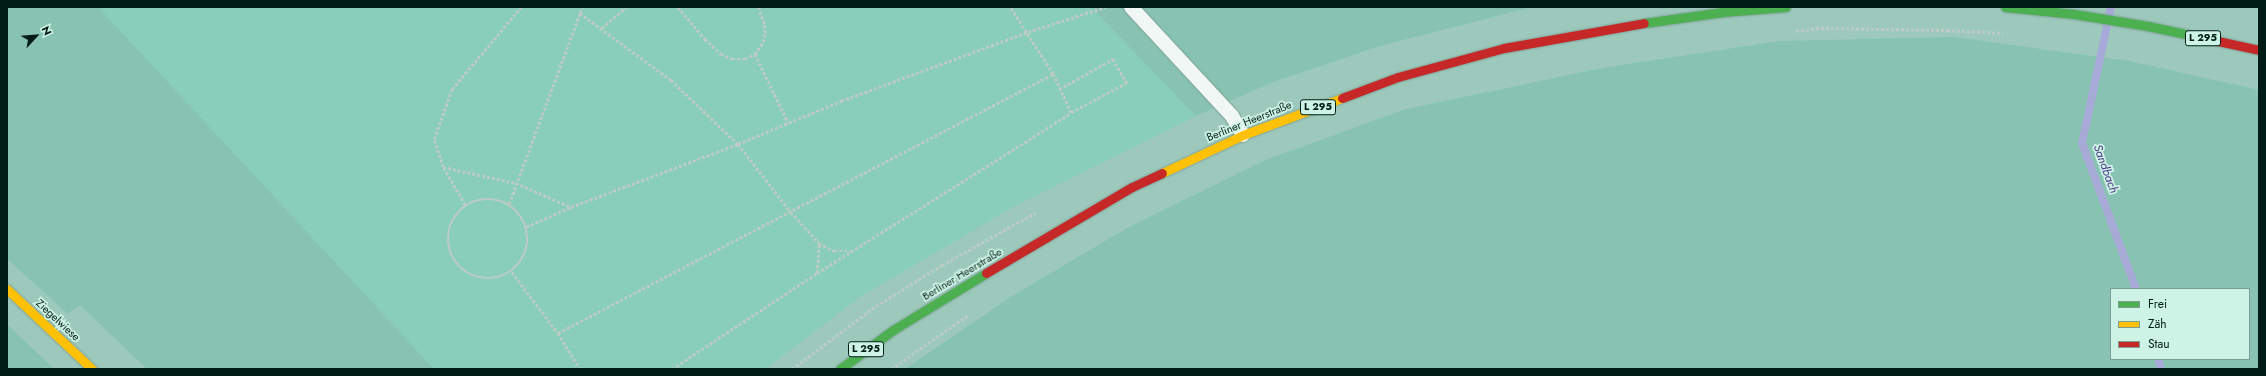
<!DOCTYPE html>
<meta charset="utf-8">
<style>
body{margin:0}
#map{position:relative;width:2266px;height:376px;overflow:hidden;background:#9dc9bc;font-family:Jost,sans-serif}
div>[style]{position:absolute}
.built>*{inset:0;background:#88ceb9}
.green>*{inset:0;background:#88c3b2}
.stream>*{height:8px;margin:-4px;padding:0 4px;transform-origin:4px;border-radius:4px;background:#a7aad7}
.path>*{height:2.5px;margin-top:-1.25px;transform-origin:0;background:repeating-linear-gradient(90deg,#bdcbc7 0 3px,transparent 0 5px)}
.path>.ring{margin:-1.25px;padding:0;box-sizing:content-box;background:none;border:2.5px solid #bdcbc7;border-radius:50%}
.roads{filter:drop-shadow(0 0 1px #81a49a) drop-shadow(0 0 1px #81a49a)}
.lane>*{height:14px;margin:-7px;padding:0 7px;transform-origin:7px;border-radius:7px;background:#f0f7f5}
.fast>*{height:9px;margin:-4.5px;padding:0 4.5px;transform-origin:4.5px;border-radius:4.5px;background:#4caf50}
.slow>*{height:9px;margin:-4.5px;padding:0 4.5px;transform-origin:4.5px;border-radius:4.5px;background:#ffc107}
.jam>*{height:9px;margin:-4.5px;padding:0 4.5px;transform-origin:4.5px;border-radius:4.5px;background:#c62828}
span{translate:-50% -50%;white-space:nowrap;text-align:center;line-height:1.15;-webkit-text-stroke:3.5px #cdf3e6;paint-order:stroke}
.shield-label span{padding:1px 3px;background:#cdf3e6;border:1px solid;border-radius:3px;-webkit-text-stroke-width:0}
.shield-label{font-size:10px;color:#001c14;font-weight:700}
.street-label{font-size:11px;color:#001c14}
.water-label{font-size:12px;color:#50398b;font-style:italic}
.frame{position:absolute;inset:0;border:8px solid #001c14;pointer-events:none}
.legend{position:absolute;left:2110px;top:288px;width:140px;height:72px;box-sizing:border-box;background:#cdf3e6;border:1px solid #7b9d92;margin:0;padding:5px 7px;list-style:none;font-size:12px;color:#001c14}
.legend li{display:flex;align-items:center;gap:8px;height:20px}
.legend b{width:20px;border:1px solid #7b9d92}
.north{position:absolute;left:16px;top:16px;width:40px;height:40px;-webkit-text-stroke:3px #cdf3e6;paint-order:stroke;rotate:64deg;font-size:11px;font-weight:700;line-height:16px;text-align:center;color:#001c14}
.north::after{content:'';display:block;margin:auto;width:14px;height:18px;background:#001c14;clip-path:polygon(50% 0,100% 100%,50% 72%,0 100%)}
</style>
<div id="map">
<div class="built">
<div style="clip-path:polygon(102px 7px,1091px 7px,1196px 116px,1013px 207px,860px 297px,765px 369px,434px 369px,99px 9px)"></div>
</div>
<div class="green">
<div style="clip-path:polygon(7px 7px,102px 7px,100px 9px,434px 369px,147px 369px,80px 305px,68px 314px,7px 259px)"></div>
<div style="clip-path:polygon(1091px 7px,1532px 7px,1380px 46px,1273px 82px,1196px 116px)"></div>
<div style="clip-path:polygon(evenodd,1954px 37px,2129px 61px,2259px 90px,2259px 369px,905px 369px,1009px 298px,1127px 228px,1263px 161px,1406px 109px,1602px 68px,1779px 41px,1954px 37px,2111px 289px,2249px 289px,2249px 359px,2111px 359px,2111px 289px)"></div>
<div style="clip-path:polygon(7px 324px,54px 369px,7px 369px)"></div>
</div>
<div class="stream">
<div style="left:2111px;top:7px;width:139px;rotate:102deg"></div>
<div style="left:2082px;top:143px;width:156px;rotate:69.7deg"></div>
<div style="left:2158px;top:359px;width:10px;rotate:73deg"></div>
</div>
<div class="path">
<div style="left:678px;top:7px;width:42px;rotate:49.8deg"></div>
<div style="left:705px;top:39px;width:22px;rotate:43deg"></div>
<div style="left:721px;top:54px;width:12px;rotate:24deg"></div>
<div style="left:732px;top:59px;width:13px"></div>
<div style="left:745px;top:59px;width:11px;rotate:-27deg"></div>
<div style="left:755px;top:54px;width:14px;rotate:-56deg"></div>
<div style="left:763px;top:42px;width:9px;rotate:-77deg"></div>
<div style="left:765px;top:33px;width:9px;rotate:-96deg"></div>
<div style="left:764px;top:24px;width:18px;rotate:-109deg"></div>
<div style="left:580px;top:13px;width:6px;rotate:-72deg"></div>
<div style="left:602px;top:28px;width:32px;rotate:-41deg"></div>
<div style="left:1796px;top:31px;width:25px;rotate:-7deg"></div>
<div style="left:1821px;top:28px;width:126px;rotate:0.9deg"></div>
<div style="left:1947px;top:30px;width:56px;rotate:3.1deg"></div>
<div style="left:755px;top:54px;width:76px;rotate:64.1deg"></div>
<div style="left:1059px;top:89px;width:62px;rotate:-29.1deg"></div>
<div style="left:1113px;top:59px;width:28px;rotate:60deg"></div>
<div style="left:1127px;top:83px;width:64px;rotate:151.8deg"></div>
<div style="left:443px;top:167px;width:75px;rotate:12.4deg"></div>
<div style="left:516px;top:183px;width:60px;rotate:23.6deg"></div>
<div class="ring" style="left:448px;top:199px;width:77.5px;height:77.5px"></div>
<div style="left:509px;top:204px;width:204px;rotate:-69.6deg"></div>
<div style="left:580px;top:13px;width:113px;rotate:36.4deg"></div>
<div style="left:671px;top:80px;width:93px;rotate:43.7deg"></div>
<div style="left:738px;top:144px;width:86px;rotate:52.1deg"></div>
<div style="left:791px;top:212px;width:42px;rotate:47.9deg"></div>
<div style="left:819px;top:243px;width:17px;rotate:28deg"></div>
<div style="left:834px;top:251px;width:18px"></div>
<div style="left:465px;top:205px;width:44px;rotate:-120.1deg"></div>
<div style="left:443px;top:167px;width:29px;rotate:-108deg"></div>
<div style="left:434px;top:139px;width:53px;rotate:-70.2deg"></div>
<div style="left:452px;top:89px;width:107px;rotate:-49.9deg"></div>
<div style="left:526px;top:227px;width:49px;rotate:-24deg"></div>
<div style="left:571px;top:207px;width:178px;rotate:-20.7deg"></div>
<div style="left:738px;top:144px;width:112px;rotate:-22.7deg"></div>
<div style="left:841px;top:101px;width:199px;rotate:-20.3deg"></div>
<div style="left:1028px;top:32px;width:81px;rotate:-18deg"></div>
<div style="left:512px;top:272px;width:76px;rotate:53deg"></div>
<div style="left:558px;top:333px;width:42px;rotate:58.6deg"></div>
<div style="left:817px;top:273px;width:30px;rotate:-86deg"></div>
<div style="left:558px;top:333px;width:559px;rotate:-27.62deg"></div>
<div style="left:672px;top:369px;width:174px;rotate:-33.5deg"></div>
<div style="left:817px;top:273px;width:300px;rotate:-32.2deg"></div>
<div style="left:1071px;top:113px;width:43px;rotate:-114.8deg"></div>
<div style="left:1053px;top:74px;width:80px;rotate:-122.7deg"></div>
<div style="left:792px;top:369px;width:105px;rotate:-36.9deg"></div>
<div style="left:876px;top:306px;width:78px;rotate:-31.8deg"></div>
<div style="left:942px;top:265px;width:107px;rotate:-29.2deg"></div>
<div style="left:891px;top:369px;width:94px;rotate:-35deg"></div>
</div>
<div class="roads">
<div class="lane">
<div style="left:1131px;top:7px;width:149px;rotate:47.2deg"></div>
<div style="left:1232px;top:116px;width:22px;rotate:60deg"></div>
</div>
<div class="fast">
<div style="left:2005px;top:7px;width:69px;rotate:5.8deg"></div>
<div style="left:2074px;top:14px;width:75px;rotate:9.2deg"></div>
<div style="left:2148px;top:26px;width:57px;rotate:12.1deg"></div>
<div style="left:1644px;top:23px;width:80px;rotate:-7.9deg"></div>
<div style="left:1723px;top:12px;width:63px;rotate:-4.5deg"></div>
<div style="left:840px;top:369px;width:66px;rotate:-36.3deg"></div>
<div style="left:893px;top:330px;width:109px;rotate:-31.5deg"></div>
</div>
<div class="slow">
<div style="left:1162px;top:173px;width:89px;rotate:-25.1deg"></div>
<div style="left:1243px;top:135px;width:106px;rotate:-20.5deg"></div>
<div style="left:7px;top:289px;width:117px;rotate:43.3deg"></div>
</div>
<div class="jam">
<div style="left:2204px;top:38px;width:56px;rotate:12.3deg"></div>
<div style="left:1342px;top:98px;width:60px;rotate:-20.6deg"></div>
<div style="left:1398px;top:77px;width:110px;rotate:-15.3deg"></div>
<div style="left:1504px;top:48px;width:142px;rotate:-10.1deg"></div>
<div style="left:986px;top:273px;width:169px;rotate:-30.5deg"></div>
<div style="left:1132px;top:187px;width:33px;rotate:-25deg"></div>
</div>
</div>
<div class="shield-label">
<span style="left:2203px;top:38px">L 295</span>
<span style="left:1318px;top:107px">L 295</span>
<span style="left:866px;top:349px">L 295</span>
</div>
<div class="street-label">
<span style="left:1249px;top:121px;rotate:-22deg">Berliner Heerstraße</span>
<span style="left:962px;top:274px;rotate:-31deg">Berliner Heerstraße</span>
<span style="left:58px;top:320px;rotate:43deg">Ziegelwiese</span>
</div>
<div class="water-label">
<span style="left:2105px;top:169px;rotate:70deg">Sandbach</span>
</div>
<div class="frame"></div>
<ul class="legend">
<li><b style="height:5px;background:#4caf50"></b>Frei</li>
<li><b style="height:5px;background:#ffc107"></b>Zäh</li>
<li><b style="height:5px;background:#c62828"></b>Stau</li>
</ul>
<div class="north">N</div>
</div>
